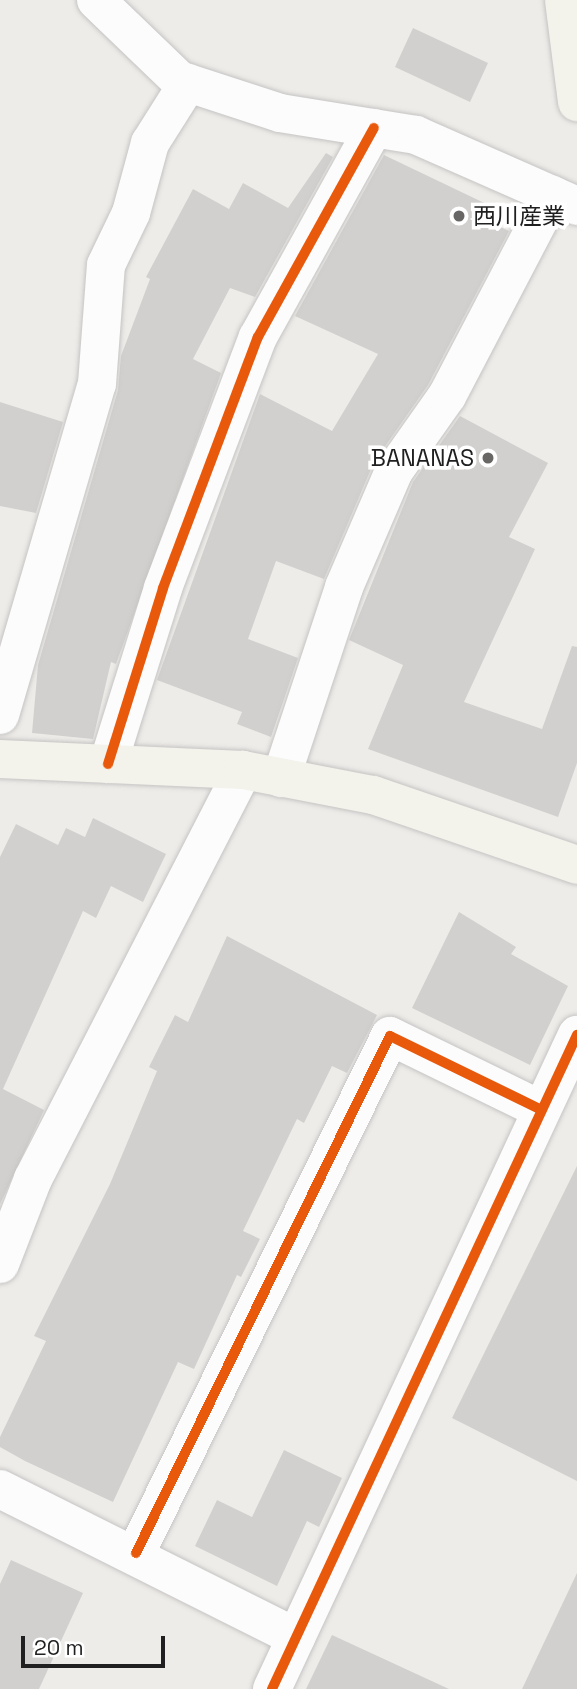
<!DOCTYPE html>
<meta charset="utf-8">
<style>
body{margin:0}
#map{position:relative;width:577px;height:1689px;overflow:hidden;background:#eeece9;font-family:"Space Grotesk","Noto Sans JP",sans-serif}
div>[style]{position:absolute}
.building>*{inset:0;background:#d2d0ce}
.roads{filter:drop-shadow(0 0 2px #c5c4c3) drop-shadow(0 0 2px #c5c4c3)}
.street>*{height:38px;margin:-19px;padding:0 19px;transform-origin:19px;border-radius:19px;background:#fcfcfc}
.secondary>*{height:38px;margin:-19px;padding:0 19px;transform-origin:19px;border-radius:19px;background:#f3f3ec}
.cycleway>*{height:10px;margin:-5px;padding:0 5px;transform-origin:5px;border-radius:5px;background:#e8590c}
.dots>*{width:19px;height:19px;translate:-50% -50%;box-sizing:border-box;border:4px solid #fff;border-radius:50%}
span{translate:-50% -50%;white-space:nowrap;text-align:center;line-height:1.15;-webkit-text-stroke:7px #fff;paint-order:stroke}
.poi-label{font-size:23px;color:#202020}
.left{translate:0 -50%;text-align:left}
.right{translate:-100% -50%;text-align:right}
.scale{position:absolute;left:21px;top:1636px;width:144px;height:32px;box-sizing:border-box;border:4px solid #202020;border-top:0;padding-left:9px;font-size:21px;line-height:24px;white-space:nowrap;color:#202020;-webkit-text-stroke:5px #fff;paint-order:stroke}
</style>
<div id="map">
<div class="building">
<div style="clip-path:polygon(413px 28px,488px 63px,470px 102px,395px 67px)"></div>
<div style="clip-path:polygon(326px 153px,333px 157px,255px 297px,230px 288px,193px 359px,221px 373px,116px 664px,111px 662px,93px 739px,32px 733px,38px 665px,118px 390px,121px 356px,150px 279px,146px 277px,193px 189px,229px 209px,243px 183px,288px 208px)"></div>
<div style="clip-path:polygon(384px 155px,499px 210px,492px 223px,509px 231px,428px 385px,374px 462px,324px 579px,276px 561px,248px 639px,298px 658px,271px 737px,237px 724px,242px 712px,157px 680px,260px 394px,332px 431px,378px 354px,295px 316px)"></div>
<div style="clip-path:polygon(0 402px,63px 422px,36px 513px,0 506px)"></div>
<div style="clip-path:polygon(460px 416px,548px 463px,509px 537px,535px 549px,464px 702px,542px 729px,572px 646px,577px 647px,577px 763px,558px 817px,368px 749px,403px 665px,349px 640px,413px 482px)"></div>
<div style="clip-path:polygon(93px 818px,166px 854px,143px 902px,111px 886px,96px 918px,83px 911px,3px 1089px,44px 1110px,0 1204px,0 857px,16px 824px,58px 845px,66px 828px,85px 837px)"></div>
<div style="clip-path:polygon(459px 912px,516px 947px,511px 954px,568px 986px,530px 1065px,412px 1008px)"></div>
<div style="clip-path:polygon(227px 936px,377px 1015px,347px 1073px,332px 1066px,304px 1123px,297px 1119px,243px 1231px,260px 1239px,241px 1277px,237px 1275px,194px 1369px,178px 1362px,113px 1502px,25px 1461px,0 1447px,0 1437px,46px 1341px,34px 1336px,110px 1184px,157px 1071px,149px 1067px,175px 1015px,188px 1022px)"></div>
<div style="clip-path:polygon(577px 1166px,577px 1481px,452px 1418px)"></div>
<div style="clip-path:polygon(284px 1450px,342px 1478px,319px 1527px,307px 1521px,277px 1586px,195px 1546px,217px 1500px,252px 1517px)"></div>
<div style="clip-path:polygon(11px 1560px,83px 1593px,39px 1689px,0 1689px,0 1584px)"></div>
<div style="clip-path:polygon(577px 1573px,577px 1689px,522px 1689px)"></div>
<div style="clip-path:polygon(332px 1635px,449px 1689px,306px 1689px)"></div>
</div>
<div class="roads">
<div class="street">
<div style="left:96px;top:0;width:115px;rotate:43.9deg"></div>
<div style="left:179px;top:80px;width:106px;rotate:18.1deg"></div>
<div style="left:280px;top:113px;width:138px;rotate:9.2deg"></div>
<div style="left:416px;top:135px;width:176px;rotate:23.8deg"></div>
<div style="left:0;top:715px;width:345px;rotate:-73.7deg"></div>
<div style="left:97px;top:384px;width:119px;rotate:-85.7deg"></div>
<div style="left:106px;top:265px;width:58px;rotate:-64.3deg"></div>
<div style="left:131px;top:213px;width:73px;rotate:-74.8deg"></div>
<div style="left:150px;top:143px;width:71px;rotate:-57.7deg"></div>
<div style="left:108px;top:764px;width:184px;rotate:-72.6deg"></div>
<div style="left:163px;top:588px;width:268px;rotate:-69.3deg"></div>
<div style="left:258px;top:337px;width:239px;rotate:-61deg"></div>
<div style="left:281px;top:778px;width:201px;rotate:-71.7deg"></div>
<div style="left:344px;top:587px;width:126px;rotate:-66.7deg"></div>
<div style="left:394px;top:471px;width:92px;rotate:-54.8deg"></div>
<div style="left:447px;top:396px;width:227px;rotate:-62.4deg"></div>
<div style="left:0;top:1264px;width:91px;rotate:-68.8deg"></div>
<div style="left:33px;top:1179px;width:460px;rotate:-62.8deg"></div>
<div style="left:0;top:1489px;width:331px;rotate:26.6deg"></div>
<div style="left:136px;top:1553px;width:576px;rotate:-63.84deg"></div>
<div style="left:390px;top:1036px;width:167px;rotate:26deg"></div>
<div style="left:272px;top:1689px;width:722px;rotate:-65deg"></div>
</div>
<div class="secondary">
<div style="left:564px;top:0;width:103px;rotate:82.7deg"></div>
<div style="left:0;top:759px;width:243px;rotate:2.6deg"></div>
<div style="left:243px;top:770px;width:132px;rotate:10.9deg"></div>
<div style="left:373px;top:795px;width:216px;rotate:18.9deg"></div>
</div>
</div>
<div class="cycleway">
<div style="left:108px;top:764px;width:184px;rotate:-72.6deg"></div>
<div style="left:163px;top:588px;width:268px;rotate:-69.3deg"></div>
<div style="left:258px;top:337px;width:239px;rotate:-61deg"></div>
<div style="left:136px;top:1553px;width:576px;rotate:-63.84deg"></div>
<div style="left:390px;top:1036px;width:167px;rotate:26deg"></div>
<div style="left:272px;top:1689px;width:722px;rotate:-65deg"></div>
</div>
<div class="dots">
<div style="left:459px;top:216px;background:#686766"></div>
<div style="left:488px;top:458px;background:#686766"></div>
</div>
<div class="poi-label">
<span class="left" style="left:473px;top:216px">西川産業</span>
<span class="right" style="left:474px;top:458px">BANANAS</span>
</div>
<div class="scale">20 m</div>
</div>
